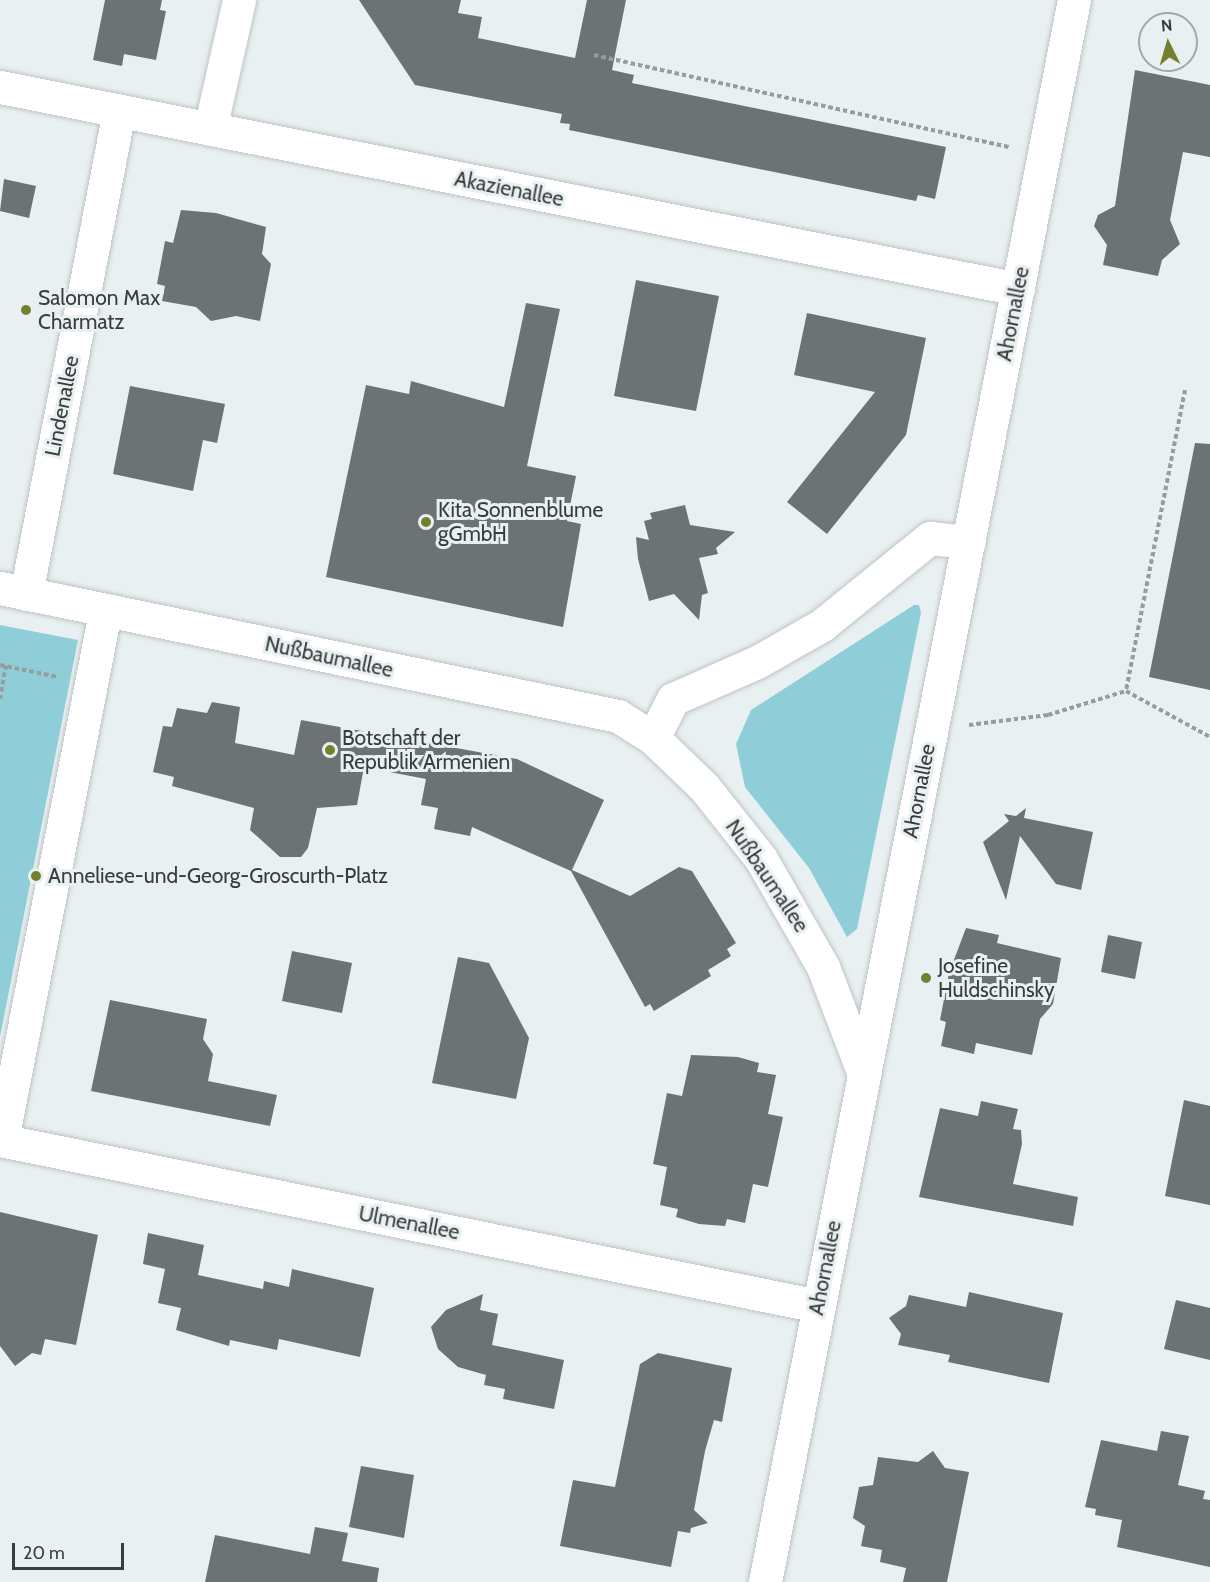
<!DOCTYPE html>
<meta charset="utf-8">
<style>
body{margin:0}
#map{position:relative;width:1210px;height:1582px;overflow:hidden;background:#e9f0f1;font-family:Cabin,sans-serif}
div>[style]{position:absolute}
.green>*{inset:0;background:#8fced8}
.building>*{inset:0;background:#6d7373}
.path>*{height:4px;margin-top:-2px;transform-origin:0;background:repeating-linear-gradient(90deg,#979c9c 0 4.5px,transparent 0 7.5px)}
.roads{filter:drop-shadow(0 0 2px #bdc4c5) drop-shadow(0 0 2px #bdc4c5)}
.minor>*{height:33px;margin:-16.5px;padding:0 16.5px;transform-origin:16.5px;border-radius:16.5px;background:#fff}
.dots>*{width:16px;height:16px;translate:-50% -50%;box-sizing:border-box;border:3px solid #e9f0f1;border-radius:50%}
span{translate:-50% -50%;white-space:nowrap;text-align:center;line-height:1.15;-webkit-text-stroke:6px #e9f0f1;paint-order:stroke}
.street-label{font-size:21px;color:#3a3d3d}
.poi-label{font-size:21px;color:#3a3d3d}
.left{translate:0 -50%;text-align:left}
.north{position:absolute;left:1138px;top:12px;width:60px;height:60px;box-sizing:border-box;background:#e9f0f1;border:2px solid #a3a8a9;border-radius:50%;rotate:355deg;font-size:16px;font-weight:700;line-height:24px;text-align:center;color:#3a3d3d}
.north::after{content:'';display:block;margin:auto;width:21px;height:27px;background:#73812f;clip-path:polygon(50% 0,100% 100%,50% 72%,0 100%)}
.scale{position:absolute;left:12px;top:1543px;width:112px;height:27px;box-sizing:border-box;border:3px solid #3a3d3d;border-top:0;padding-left:8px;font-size:18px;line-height:21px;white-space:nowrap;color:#3a3d3d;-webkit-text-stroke:4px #e9f0f1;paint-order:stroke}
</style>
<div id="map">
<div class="green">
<div style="clip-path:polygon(914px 605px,919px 605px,921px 613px,857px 929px,847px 937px,809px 868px,745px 787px,736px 744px,751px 710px)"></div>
<div style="clip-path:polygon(0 625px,78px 640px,0 1037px)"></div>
</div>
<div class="building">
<div style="clip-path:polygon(105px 0,162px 0,160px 10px,166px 11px,156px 60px,124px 54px,122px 66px,93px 60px)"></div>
<div style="clip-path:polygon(359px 0,461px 0,458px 13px,482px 17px,478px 38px,575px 58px,587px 0,626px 0,612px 70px,634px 75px,632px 83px,946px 147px,935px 199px,918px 195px,916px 201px,569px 130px,570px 124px,560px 123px,562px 114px,415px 85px)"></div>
<div style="clip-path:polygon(1135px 70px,1210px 85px,1210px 157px,1183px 152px,1170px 220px,1180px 244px,1162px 260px,1158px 276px,1103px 265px,1107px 245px,1094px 226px,1098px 215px,1115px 206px)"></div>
<div style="clip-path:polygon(4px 179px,36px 186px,29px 218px,0 211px)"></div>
<div style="clip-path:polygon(181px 210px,216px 213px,266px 227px,262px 254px,271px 264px,260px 321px,236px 316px,211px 321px,196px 307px,162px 301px,165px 286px,157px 284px,165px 241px,173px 243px)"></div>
<div style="clip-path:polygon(636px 280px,719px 296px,696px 411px,614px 396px)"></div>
<div style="clip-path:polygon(526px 303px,560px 309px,527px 466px,576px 476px,567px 521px,581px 524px,563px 627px,326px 577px,366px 385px,409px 394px,411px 381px,504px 407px)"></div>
<div style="clip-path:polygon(807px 313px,926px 338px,906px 435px,827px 534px,787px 502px,875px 392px,794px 375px)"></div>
<div style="clip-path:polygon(130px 386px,225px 404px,217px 443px,203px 440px,193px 491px,113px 474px)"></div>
<div style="clip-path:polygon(1195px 443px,1210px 444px,1210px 690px,1149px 677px)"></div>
<div style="clip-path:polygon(685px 505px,690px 525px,735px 532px,716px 548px,718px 554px,699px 558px,708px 593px,702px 595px,699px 620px,674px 594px,649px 601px,638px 559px,636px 537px,649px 540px,644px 521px,652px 519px,650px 513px)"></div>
<div style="clip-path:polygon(212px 702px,240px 707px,235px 743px,294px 755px,301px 720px,517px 759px,604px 800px,572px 870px,630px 896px,679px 867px,692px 871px,736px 943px,727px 949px,731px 956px,708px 970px,711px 976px,654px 1011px,650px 1004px,645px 1007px,571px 871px,472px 827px,470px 836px,434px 829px,438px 808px,421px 805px,426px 779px,364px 767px,357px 805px,317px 808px,308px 848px,301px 857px,280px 857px,250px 830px,254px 808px,172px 786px,174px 777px,153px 772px,163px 726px,172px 727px,177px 708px,207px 713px)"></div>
<div style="clip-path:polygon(1026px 808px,1024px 818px,1093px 832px,1081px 890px,1056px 884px,1020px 836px,1006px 900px,983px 842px,1009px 821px,1004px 814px,1016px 816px)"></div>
<div style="clip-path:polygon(966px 928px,999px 935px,997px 943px,1061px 958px,1053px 1004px,1040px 1019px,1032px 1055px,976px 1043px,974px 1054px,941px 1046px,946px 1022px,940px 1020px,949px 973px)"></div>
<div style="clip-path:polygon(1108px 935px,1142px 942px,1135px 979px,1101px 972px)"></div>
<div style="clip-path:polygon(292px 951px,352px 963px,342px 1013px,282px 1001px)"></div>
<div style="clip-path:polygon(458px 957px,489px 963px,529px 1038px,516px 1099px,432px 1083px)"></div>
<div style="clip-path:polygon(110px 1000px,207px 1019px,203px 1039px,213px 1054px,208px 1081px,277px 1095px,270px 1126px,91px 1091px)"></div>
<div style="clip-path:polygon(691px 1055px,738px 1057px,759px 1063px,757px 1072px,776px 1075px,768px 1114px,783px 1117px,768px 1187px,753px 1184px,745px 1223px,727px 1219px,725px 1226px,699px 1224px,676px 1217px,678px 1209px,660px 1205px,667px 1167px,653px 1164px,667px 1093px,682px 1096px)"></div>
<div style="clip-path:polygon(1184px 1100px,1210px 1106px,1210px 1205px,1165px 1196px)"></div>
<div style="clip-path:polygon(981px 1101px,1018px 1109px,1013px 1129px,1021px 1130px,1022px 1144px,1013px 1184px,1078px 1197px,1073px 1226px,919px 1197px,940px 1108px,978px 1116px)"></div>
<div style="clip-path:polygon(0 1212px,98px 1235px,76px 1345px,45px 1339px,41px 1355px,32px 1353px,15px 1366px,0 1346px)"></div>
<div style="clip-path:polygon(148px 1233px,204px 1245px,198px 1275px,263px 1289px,264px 1281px,289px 1287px,292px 1269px,374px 1288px,360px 1357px,279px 1339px,277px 1350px,230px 1340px,229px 1346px,176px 1330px,181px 1308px,158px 1303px,165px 1269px,143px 1264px)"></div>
<div style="clip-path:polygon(969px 1292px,1063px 1313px,1049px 1383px,948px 1362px,950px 1355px,898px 1345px,901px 1334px,889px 1318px,906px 1306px,909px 1295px,966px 1307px)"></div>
<div style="clip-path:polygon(483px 1294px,480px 1310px,498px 1314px,492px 1345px,564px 1360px,554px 1409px,503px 1399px,505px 1389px,484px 1385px,486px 1375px,458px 1367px,438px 1349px,431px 1327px,446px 1310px)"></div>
<div style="clip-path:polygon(1176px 1300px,1210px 1308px,1210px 1360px,1164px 1349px)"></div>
<div style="clip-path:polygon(658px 1353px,732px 1368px,722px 1422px,714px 1420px,705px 1451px,694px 1510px,708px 1523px,691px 1528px,690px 1533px,678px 1531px,671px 1567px,560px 1546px,573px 1480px,615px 1487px,640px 1364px)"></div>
<div style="clip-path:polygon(1161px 1431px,1189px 1436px,1178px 1485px,1205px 1491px,1203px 1499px,1210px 1500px,1210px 1567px,1117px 1547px,1122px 1520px,1095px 1515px,1096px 1509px,1085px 1507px,1101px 1440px,1157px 1451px)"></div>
<div style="clip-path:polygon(933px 1451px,945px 1468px,969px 1472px,947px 1582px,903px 1582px,906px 1568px,880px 1562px,882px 1550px,861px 1546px,865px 1526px,853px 1518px,859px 1487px,873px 1485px,878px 1457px,918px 1462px)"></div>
<div style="clip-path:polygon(361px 1466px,414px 1475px,404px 1538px,349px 1527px)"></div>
<div style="clip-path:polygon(315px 1527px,348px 1533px,342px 1561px,379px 1568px,377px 1582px,205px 1582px,215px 1535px,310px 1554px)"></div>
</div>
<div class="path">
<div style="left:594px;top:55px;width:426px;rotate:12.5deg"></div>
<div style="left:1185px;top:390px;width:307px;rotate:101.1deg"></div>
<div style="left:1126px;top:691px;width:96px;rotate:28.7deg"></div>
<div style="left:0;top:665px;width:59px;rotate:11.7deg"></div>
<div style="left:0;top:699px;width:34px;rotate:-80deg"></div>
<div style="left:969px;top:725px;width:80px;rotate:-7.2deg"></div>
<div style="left:1048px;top:715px;width:82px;rotate:-17.1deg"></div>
</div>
<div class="roads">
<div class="minor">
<div style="left:0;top:87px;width:1038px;rotate:11.22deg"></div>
<div style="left:210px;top:129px;width:132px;rotate:-77.3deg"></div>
<div style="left:0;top:588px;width:631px;rotate:11.7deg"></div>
<div style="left:618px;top:716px;width:41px;rotate:32.2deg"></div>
<div style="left:653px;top:738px;width:71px;rotate:43.9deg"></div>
<div style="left:704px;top:787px;width:92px;rotate:51.6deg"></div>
<div style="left:761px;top:859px;width:125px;rotate:60.1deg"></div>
<div style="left:823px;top:967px;width:109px;rotate:69.1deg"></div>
<div style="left:26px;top:594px;width:492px;rotate:-79.1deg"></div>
<div style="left:653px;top:738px;width:44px;rotate:-62.9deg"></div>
<div style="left:673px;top:699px;width:94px;rotate:-23.8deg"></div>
<div style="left:759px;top:661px;width:73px;rotate:-29.7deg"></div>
<div style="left:822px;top:625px;width:139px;rotate:-38.9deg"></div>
<div style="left:930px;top:538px;width:39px;rotate:6deg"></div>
<div style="left:0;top:1140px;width:835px;rotate:11.47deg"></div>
<div style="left:2px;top:1140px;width:538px;rotate:-78.96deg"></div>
<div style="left:765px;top:1582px;width:1612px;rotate:-78.95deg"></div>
</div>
</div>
<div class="dots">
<div style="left:26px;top:310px;background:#73812f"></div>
<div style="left:426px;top:522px;background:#73812f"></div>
<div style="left:330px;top:750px;background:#73812f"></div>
<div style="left:36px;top:876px;background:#73812f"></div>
<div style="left:926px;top:978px;background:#73812f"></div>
</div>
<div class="street-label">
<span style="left:509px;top:189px;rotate:11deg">Akazienallee</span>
<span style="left:1013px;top:314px;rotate:-79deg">Ahornallee</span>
<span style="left:62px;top:406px;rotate:-79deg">Lindenallee</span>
<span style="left:329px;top:657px;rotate:12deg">Nußbaumallee</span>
<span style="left:919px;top:791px;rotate:-79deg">Ahornallee</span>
<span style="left:767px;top:876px;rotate:56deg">Nußbaumallee</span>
<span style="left:409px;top:1223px;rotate:11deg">Ulmenallee</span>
<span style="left:825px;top:1268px;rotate:-79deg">Ahornallee</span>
</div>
<div class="poi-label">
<span class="left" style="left:38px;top:310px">Salomon Max<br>Charmatz</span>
<span class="left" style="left:438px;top:522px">Kita Sonnenblume<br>gGmbH</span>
<span class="left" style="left:342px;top:750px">Botschaft der<br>Republik Armenien</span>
<span class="left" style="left:48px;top:876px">Anneliese-und-Georg-Groscurth-Platz</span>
<span class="left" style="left:938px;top:978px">Josefine<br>Huldschinsky</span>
</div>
<div class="north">N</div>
<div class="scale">20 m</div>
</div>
